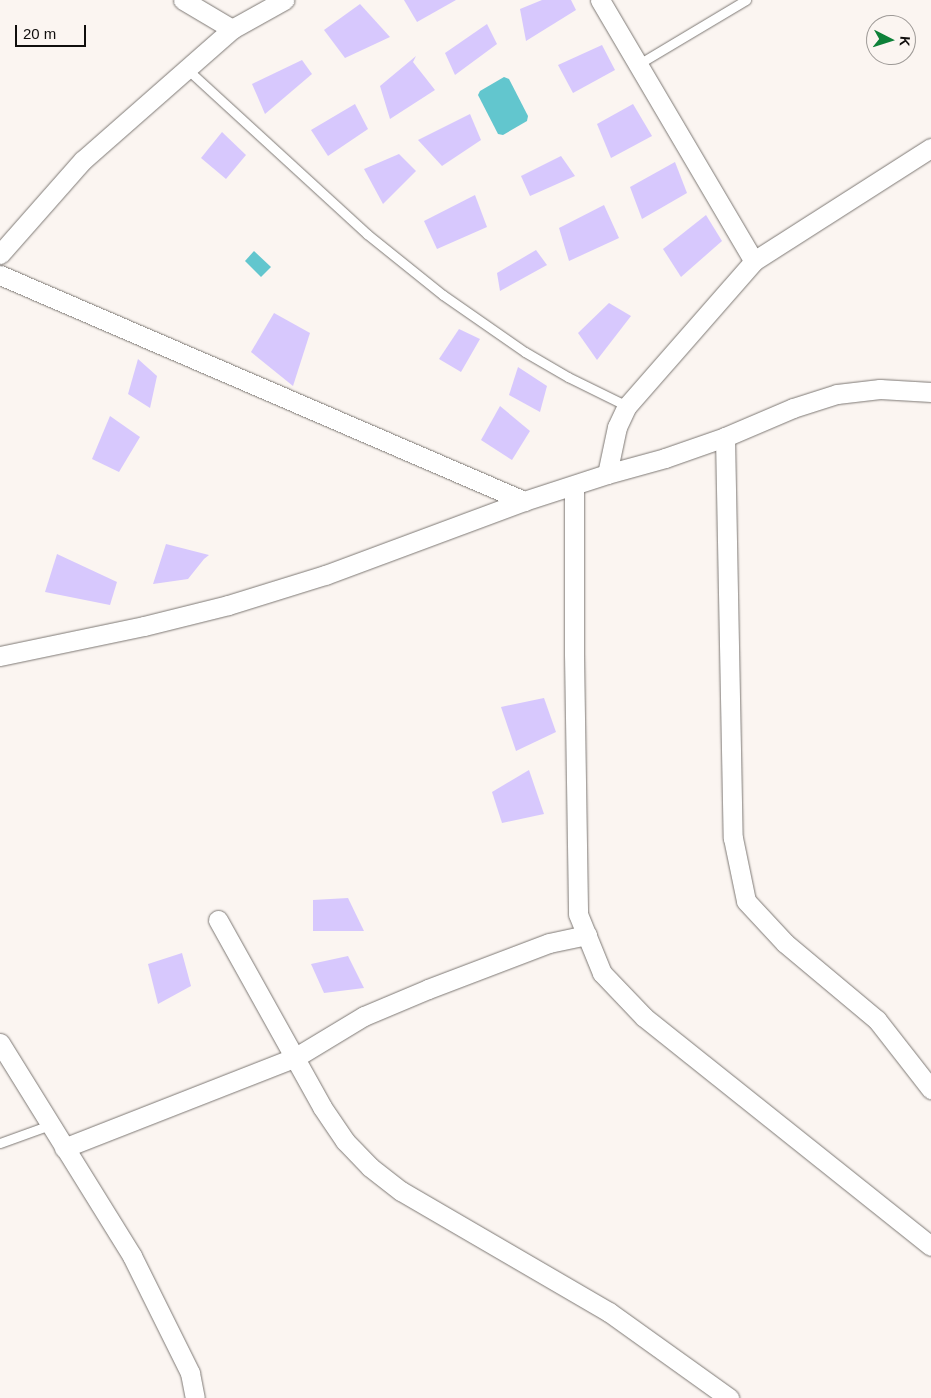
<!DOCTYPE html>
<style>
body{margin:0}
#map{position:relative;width:931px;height:1398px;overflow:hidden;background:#fbf5f1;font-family:Arial,sans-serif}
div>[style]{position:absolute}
.water>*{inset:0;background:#62c6ce}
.building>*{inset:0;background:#d7c8fd}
.roads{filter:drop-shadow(0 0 1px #7d7874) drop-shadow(0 0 1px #7d7874)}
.lane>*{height:9px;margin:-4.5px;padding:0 4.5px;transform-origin:4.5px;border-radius:4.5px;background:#fff}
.street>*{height:19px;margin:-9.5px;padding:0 9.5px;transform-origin:9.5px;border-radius:9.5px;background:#fff}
span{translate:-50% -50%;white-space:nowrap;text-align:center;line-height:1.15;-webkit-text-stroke:5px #fbf5f1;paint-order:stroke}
.north{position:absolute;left:866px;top:15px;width:50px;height:50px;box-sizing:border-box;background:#fbf5f1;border:1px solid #9d9996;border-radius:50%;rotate:95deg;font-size:14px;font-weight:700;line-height:20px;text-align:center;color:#100e0d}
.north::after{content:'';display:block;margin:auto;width:18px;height:22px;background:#0e8139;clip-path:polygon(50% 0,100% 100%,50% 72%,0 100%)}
.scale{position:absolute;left:15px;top:25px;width:71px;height:22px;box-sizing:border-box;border:2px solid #100e0d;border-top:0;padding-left:6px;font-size:15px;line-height:18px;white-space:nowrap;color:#100e0d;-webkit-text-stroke:4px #fbf5f1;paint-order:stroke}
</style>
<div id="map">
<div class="water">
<div style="clip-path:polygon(504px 77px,509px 79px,528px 116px,527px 121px,503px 135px,498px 134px,478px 95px,480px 91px)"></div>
<div style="clip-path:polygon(254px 251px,271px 267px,261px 277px,245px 261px)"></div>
</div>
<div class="building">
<div style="clip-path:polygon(404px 0,456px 0,417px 22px)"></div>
<div style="clip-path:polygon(542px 0,571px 0,576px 10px,526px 41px,520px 9px)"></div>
<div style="clip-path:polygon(360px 4px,390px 37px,345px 58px,324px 30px)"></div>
<div style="clip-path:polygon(487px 24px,497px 44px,455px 75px,445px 53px)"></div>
<div style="clip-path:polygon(602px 45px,615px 70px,573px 93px,558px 65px)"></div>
<div style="clip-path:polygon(416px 56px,413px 62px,435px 90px,390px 119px,380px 86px)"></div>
<div style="clip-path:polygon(302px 60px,312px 74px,265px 114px,252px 84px)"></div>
<div style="clip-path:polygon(355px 104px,368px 129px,328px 156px,311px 130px)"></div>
<div style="clip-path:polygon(633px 104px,652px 136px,611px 158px,597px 124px)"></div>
<div style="clip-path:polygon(470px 114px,481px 140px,442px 166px,418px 140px)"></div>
<div style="clip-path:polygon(222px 132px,246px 155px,226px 179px,201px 158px)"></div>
<div style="clip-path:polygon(399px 154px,416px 171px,383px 204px,364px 169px)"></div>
<div style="clip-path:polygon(561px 156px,575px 176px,530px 196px,521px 176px)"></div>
<div style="clip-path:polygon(675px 162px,687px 193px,642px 219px,630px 187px)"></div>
<div style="clip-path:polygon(475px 195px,487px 227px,437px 249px,424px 221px)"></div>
<div style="clip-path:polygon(604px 205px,619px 238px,569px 261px,559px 228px)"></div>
<div style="clip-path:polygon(706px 215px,722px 241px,681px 277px,663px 249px)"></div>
<div style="clip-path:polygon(536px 250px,547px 265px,500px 291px,497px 273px)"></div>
<div style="clip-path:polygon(609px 303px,631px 316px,597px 360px,578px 333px)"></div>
<div style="clip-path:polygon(274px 313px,310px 333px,293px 386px,251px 352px)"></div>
<div style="clip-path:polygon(459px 329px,480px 339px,461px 372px,439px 359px)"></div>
<div style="clip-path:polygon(138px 359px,157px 376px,150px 408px,128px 394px)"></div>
<div style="clip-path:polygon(518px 367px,547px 386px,540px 412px,509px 395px)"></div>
<div style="clip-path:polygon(500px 406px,530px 431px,512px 460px,481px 440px)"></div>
<div style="clip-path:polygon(110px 416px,140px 437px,119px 472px,92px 459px)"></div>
<div style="clip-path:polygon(166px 544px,209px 555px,204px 559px,188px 579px,153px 584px)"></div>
<div style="clip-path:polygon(57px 554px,117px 582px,110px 605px,45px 592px)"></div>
<div style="clip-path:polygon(544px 698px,556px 732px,516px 751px,501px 707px)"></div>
<div style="clip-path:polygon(529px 770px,544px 814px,502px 823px,492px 792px)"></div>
<div style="clip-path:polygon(348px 898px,364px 931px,313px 931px,313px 900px)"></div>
<div style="clip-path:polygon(182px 953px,191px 986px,158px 1004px,148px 964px)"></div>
<div style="clip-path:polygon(348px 956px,364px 988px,324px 993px,311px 964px)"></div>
</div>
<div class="roads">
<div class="lane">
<div style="left:637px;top:65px;width:127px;rotate:-30.8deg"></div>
<div style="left:187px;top:69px;width:244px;rotate:42.5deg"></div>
<div style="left:367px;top:234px;width:97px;rotate:38.8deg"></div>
<div style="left:443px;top:295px;width:100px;rotate:34.8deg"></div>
<div style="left:525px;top:352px;width:50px;rotate:30.2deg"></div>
<div style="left:568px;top:377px;width:66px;rotate:26.2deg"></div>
<div style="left:0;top:1143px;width:53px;rotate:-19.8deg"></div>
</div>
<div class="street">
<div style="left:183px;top:0;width:57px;rotate:30.6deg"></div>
<div style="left:600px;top:0;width:303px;rotate:59.5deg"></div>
<div style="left:0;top:254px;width:125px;rotate:-48.6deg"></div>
<div style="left:83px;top:160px;width:198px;rotate:-41.3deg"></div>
<div style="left:232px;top:29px;width:60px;rotate:-29.1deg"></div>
<div style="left:0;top:275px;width:571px;rotate:23.33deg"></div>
<div style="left:725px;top:437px;width:401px;rotate:88.9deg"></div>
<div style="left:733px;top:838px;width:64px;rotate:78.3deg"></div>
<div style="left:746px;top:901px;width:57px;rotate:47.1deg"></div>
<div style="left:785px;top:943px;width:120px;rotate:39.9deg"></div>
<div style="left:877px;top:1020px;width:88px;rotate:52deg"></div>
<div style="left:607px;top:474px;width:48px;rotate:-78deg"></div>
<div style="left:617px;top:427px;width:23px;rotate:-65deg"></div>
<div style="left:627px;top:406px;width:193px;rotate:-48.8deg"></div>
<div style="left:754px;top:261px;width:210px;rotate:-32.6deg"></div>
<div style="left:574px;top:486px;width:168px;rotate:90deg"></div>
<div style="left:574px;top:654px;width:260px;rotate:89.1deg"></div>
<div style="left:578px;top:914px;width:64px;rotate:67.9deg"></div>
<div style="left:602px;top:973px;width:61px;rotate:46.3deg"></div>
<div style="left:644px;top:1017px;width:367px;rotate:38.6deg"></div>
<div style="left:0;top:656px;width:147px;rotate:-11.8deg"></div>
<div style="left:144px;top:626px;width:87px;rotate:-14deg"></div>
<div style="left:228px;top:605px;width:102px;rotate:-17.2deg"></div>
<div style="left:325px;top:575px;width:212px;rotate:-20.4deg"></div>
<div style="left:524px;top:501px;width:87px;rotate:-18deg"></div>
<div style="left:607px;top:474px;width:60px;rotate:-15.4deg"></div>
<div style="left:665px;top:458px;width:64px;rotate:-19.3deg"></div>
<div style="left:725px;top:437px;width:74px;rotate:-23.1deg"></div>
<div style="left:793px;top:408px;width:46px;rotate:-17.7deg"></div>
<div style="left:837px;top:394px;width:43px;rotate:-6.6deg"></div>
<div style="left:880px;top:389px;width:51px;rotate:3.4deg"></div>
<div style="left:218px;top:920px;width:214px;rotate:60.9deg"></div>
<div style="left:322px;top:1107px;width:41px;rotate:55.9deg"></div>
<div style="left:345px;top:1141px;width:36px;rotate:46deg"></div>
<div style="left:370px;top:1167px;width:39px;rotate:38deg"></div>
<div style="left:401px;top:1191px;width:241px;rotate:30.2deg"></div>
<div style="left:609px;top:1312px;width:148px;rotate:35.6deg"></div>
<div style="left:0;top:1043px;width:251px;rotate:58.2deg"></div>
<div style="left:132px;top:1256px;width:131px;rotate:63.6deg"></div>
<div style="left:190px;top:1373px;width:25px;rotate:79deg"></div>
<div style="left:64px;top:1148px;width:249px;rotate:-21.4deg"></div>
<div style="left:296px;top:1057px;width:79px;rotate:-31.1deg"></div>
<div style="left:364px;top:1016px;width:69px;rotate:-22.9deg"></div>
<div style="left:428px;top:989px;width:129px;rotate:-20.8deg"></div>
<div style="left:549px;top:943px;width:39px;rotate:-12deg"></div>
</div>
</div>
<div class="north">K</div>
<div class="scale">20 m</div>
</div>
